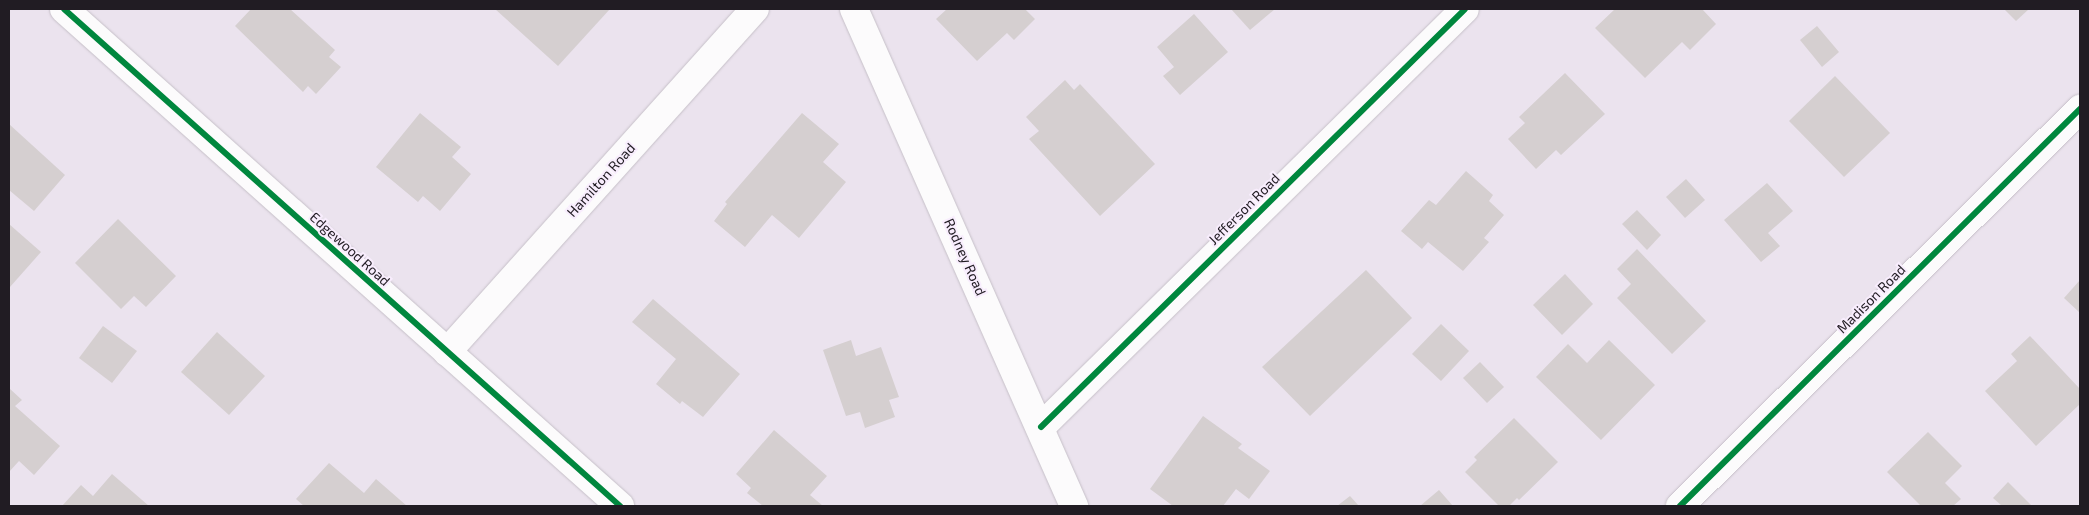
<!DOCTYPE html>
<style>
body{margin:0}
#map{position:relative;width:2089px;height:515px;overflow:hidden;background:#ebe3ee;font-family:"Exo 2",sans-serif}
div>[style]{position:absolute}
.building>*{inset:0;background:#d5cfd0}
.roads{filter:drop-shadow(0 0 1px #c6c0c8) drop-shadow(0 0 1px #c6c0c8)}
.street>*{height:28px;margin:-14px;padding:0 14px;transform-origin:14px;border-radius:14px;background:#fcfbfc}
.cycleway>*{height:6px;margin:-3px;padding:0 3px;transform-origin:3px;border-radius:3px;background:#00873e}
span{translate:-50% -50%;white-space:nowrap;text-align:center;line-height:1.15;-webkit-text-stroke:4px #f8edfd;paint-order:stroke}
.street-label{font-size:14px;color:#211c23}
.frame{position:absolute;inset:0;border:10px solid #211c23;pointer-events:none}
</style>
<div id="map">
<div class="building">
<div style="clip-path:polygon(251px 9px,290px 9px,335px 50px,329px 57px,341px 67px,316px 94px,308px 86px,303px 92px,235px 26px)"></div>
<div style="clip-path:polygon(495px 9px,610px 9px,558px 66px)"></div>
<div style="clip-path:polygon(947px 9px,1025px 9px,1035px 19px,1014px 40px,1007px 33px,977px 61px,936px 19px)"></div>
<div style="clip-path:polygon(1231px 9px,1275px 9px,1250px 30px)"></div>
<div style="clip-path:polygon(1615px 9px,1702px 9px,1716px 24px,1690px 50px,1682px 42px,1645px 78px,1595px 28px)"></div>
<div style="clip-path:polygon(2004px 9px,2029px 9px,2016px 21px)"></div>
<div style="clip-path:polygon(1194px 14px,1228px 52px,1180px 95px,1163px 76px,1174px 67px,1157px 47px)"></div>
<div style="clip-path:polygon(1817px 26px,1839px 52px,1822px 67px,1800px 40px)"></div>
<div style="clip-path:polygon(1565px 73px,1605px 114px,1561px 155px,1556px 150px,1536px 169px,1508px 139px,1525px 123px,1519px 117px)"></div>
<div style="clip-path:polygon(1835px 76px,1890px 133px,1844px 177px,1789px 121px)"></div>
<div style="clip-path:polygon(1065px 80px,1074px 90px,1080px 84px,1155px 164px,1100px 216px,1029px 139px,1039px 131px,1026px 117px)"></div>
<div style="clip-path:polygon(420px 113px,461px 147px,452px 157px,471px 174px,440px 211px,423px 196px,418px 202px,376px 167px)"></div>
<div style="clip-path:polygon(802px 113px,839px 144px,823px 162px,846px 182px,799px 238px,772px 215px,745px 247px,714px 221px,727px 204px,725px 202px)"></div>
<div style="clip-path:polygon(9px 124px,65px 175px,34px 211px,9px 190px)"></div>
<div style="clip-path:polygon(1466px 171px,1493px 195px,1489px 201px,1504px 215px,1484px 238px,1489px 242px,1463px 271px,1428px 242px,1422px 249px,1401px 231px,1429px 200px,1436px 205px)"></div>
<div style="clip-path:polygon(1686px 179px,1705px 200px,1685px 218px,1666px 197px)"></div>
<div style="clip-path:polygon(1767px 183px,1793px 211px,1768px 233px,1780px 246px,1761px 262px,1724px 220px)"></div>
<div style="clip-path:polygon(1637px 210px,1661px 235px,1647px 250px,1622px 224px)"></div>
<div style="clip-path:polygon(118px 219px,176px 276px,146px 307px,134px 296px,121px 309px,75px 263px)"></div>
<div style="clip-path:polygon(9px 224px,41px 252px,10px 287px,9px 286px)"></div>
<div style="clip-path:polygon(1637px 249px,1706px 321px,1672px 354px,1617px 298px,1631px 284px,1617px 269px)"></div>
<div style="clip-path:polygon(1366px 270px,1412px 318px,1310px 416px,1262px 367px)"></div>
<div style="clip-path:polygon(1565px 274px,1593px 304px,1562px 335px,1533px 305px)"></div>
<div style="clip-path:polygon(2080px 280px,2080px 313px,2064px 298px)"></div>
<div style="clip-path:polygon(653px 299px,740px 374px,703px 417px,682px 401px,680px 404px,656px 384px,676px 359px,632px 322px)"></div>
<div style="clip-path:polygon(1441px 324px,1469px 351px,1441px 381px,1412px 354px)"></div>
<div style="clip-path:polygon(103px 326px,137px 351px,112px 383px,79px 358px)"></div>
<div style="clip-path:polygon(217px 332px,265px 376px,229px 415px,181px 372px)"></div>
<div style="clip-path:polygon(2030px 336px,2080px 389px,2080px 404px,2036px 446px,1985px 391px,2017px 361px,2011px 354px)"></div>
<div style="clip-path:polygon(851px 340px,856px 356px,881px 347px,899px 397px,889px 400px,895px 417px,865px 428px,860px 412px,846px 416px,823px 350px)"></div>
<div style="clip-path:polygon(1609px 340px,1655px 385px,1601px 440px,1536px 377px,1568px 344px,1587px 363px)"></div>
<div style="clip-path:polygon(1480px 362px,1504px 387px,1487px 403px,1463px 378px)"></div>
<div style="clip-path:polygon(9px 388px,22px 400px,15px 406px,60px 446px,34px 475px,19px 461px,9px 472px)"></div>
<div style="clip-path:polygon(1203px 416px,1242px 444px,1238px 448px,1270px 471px,1249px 499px,1236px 489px,1223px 506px,1173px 506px,1150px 489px)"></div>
<div style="clip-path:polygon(1514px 418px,1558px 462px,1519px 500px,1517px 498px,1509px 506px,1499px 506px,1465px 472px,1477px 460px,1474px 457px)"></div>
<div style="clip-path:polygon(774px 430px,827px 476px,810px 495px,823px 506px,763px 506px,747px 493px,751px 488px,736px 474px)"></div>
<div style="clip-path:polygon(1928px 432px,1962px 466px,1945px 483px,1961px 499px,1953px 506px,1921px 506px,1887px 472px)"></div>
<div style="clip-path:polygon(329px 463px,364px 493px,376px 479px,407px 506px,304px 506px,296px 499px)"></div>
<div style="clip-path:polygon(112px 474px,149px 506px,62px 506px,81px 485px,93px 496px)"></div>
<div style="clip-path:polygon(2008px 482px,2032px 506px,2002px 506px,1993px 498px)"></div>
<div style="clip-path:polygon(1439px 490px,1453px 506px,1420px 506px)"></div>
<div style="clip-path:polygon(1350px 496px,1359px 506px,1337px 506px)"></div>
</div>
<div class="roads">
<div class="street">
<div style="left:64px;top:9px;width:746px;rotate:41.79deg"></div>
<div style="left:854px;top:9px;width:544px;rotate:66.12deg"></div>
<div style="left:447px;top:352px;width:461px;rotate:-48.1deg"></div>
<div style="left:1041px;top:427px;width:595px;rotate:-44.59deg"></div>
<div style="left:1680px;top:506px;width:564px;rotate:-44.78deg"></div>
</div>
</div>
<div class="cycleway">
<div style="left:64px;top:9px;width:746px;rotate:41.79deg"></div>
<div style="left:1041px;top:427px;width:595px;rotate:-44.59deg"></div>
<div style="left:1680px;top:506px;width:564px;rotate:-44.78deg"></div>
</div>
<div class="street-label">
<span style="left:601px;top:180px;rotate:-48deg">Hamilton Road</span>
<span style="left:1244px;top:209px;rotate:-45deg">Jefferson Road</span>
<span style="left:350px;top:249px;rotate:42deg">Edgewood Road</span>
<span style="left:965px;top:257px;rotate:66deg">Rodney Road</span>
<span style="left:1871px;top:299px;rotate:-45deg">Madison Road</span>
</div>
<div class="frame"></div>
</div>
